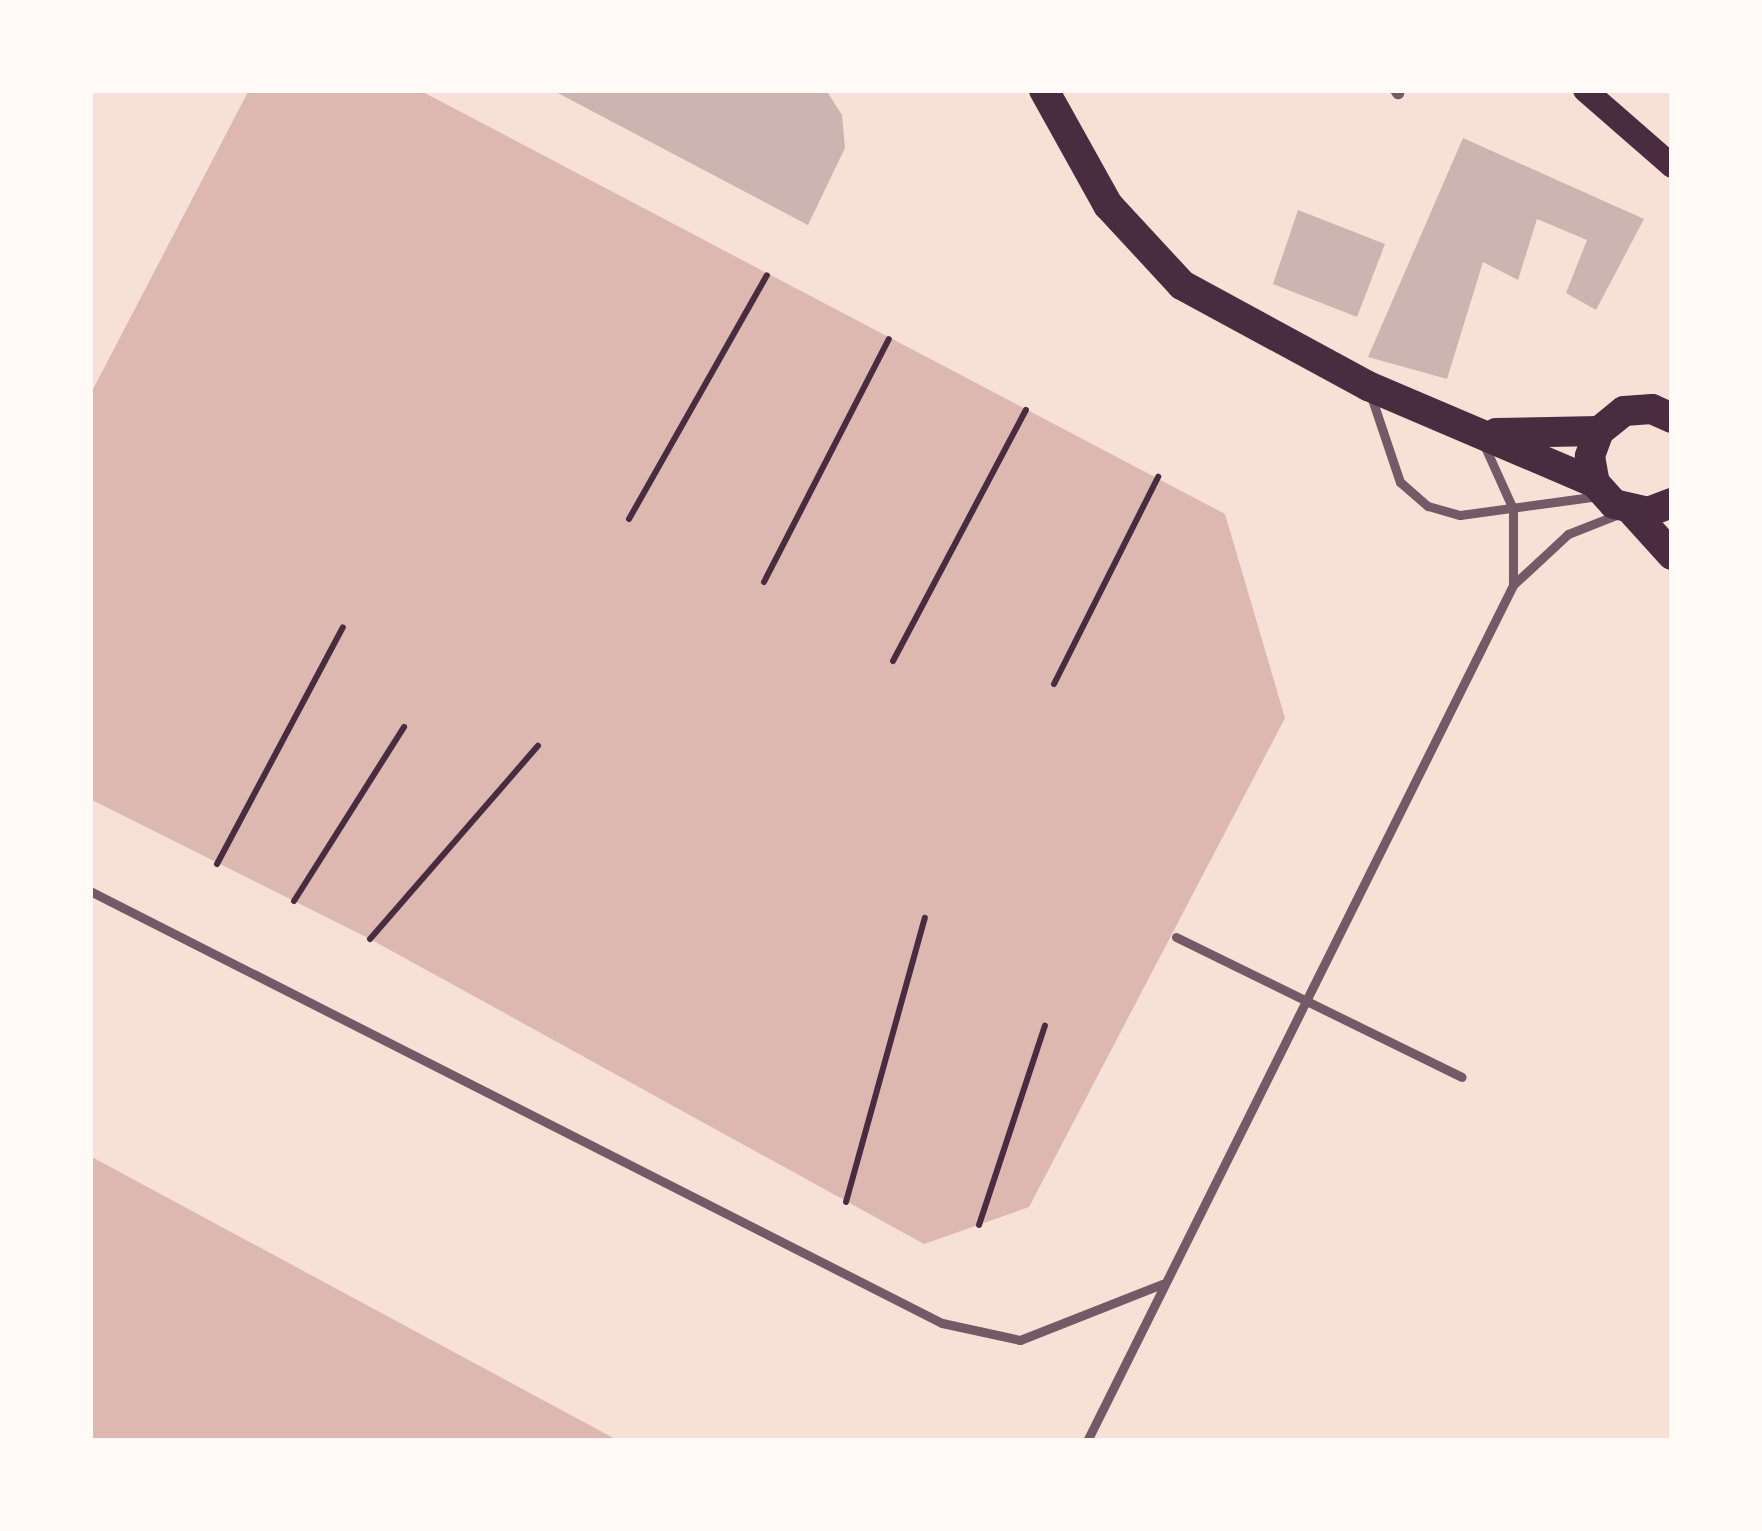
<!DOCTYPE html>
<style>
body{margin:0}
#map{position:relative;width:1762px;height:1531px;overflow:hidden;background:#f7e1d7;font-family:"DM Sans",sans-serif}
div>[style]{position:absolute}
.water>*{inset:0;background:#dcb8b0}
.building>*{inset:0;background:#ccb4b1}
.path>*{height:6px;margin:-3px;padding:0 3px;transform-origin:3px;border-radius:3px;background:#4a2c40}
.service>*{height:9px;margin:-4.5px;padding:0 4.5px;transform-origin:4.5px;border-radius:4.5px;background:#755966}
.minor>*{height:12px;margin:-6px;padding:0 6px;transform-origin:6px;border-radius:6px;background:#755966}
.secondary>*{height:24px;margin:-12px;padding:0 12px;transform-origin:12px;border-radius:12px;background:#4a2c40}
.primary>*{height:30px;margin:-15px;padding:0 15px;transform-origin:15px;border-radius:15px;background:#4a2c40}
span{translate:-50% -50%;white-space:nowrap;text-align:center;line-height:1.15;-webkit-text-stroke:12px #fffaf5;paint-order:stroke}
.frame{position:absolute;inset:0;border:93px solid #fffaf5;pointer-events:none}
</style>
<div id="map">
<div class="water">
<div style="clip-path:polygon(249px 90px,419px 90px,1225px 514px,1285px 718px,1029px 1207px,924px 1244px,370px 939px,90px 799px,90px 395px)"></div>
<div style="clip-path:polygon(90px 1156px,619px 1441px,90px 1441px)"></div>
</div>
<div class="building">
<div style="clip-path:polygon(552px 90px,826px 90px,842px 115px,845px 148px,808px 225px)"></div>
<div style="clip-path:polygon(1463px 138px,1644px 219px,1596px 310px,1566px 293px,1587px 240px,1537px 219px,1518px 280px,1483px 262px,1447px 379px,1368px 357px)"></div>
<div style="clip-path:polygon(1298px 210px,1385px 244px,1357px 317px,1273px 284px)"></div>
</div>
<div class="path">
<div style="left:629px;top:519px;width:280px;rotate:-60.5deg"></div>
<div style="left:764px;top:582px;width:273px;rotate:-62.8deg"></div>
<div style="left:893px;top:661px;width:284px;rotate:-62.1deg"></div>
<div style="left:1054px;top:684px;width:232px;rotate:-63.3deg"></div>
<div style="left:217px;top:864px;width:268px;rotate:-62deg"></div>
<div style="left:294px;top:901px;width:206px;rotate:-57.7deg"></div>
<div style="left:370px;top:939px;width:256px;rotate:-49deg"></div>
<div style="left:846px;top:1202px;width:295px;rotate:-74.5deg"></div>
<div style="left:979px;top:1225px;width:210px;rotate:-71.7deg"></div>
</div>
<div class="service">
<div style="left:1371px;top:396px;width:91px;rotate:71.4deg"></div>
<div style="left:1400px;top:482px;width:37px;rotate:41deg"></div>
<div style="left:1428px;top:506px;width:33px;rotate:16deg"></div>
<div style="left:1460px;top:515px;width:140px;rotate:-7.8deg"></div>
<div style="left:1485px;top:447px;width:68px;rotate:65.7deg"></div>
<div style="left:1513px;top:509px;width:76px;rotate:90deg"></div>
<div style="left:90px;top:891px;width:955px;rotate:26.89deg"></div>
<div style="left:942px;top:1323px;width:80px;rotate:12.3deg"></div>
<div style="left:1020px;top:1340px;width:153px;rotate:-21.5deg"></div>
<div style="left:1176px;top:937px;width:318px;rotate:26.1deg"></div>
<div style="left:1087px;top:1441px;width:956px;rotate:-63.54deg"></div>
<div style="left:1513px;top:585px;width:75px;rotate:-42.8deg"></div>
<div style="left:1568px;top:534px;width:55px;rotate:-21.4deg"></div>
</div>
<div class="minor">
<div style="left:1396px;top:90px;width:4px;rotate:56deg"></div>
</div>
<div class="secondary">
<div style="left:1585px;top:90px;width:116px;rotate:41.1deg"></div>
</div>
<div class="primary">
<div style="left:1044px;top:90px;width:132px;rotate:60.9deg"></div>
<div style="left:1108px;top:205px;width:109px;rotate:47.2deg"></div>
<div style="left:1182px;top:285px;width:212px;rotate:28.5deg"></div>
<div style="left:1368px;top:386px;width:247px;rotate:23.1deg"></div>
<div style="left:1672px;top:418px;width:22px;rotate:-156deg"></div>
<div style="left:1652px;top:409px;width:28px;rotate:176deg"></div>
<div style="left:1624px;top:411px;width:32px;rotate:141deg"></div>
<div style="left:1599px;top:431px;width:27px;rotate:110deg"></div>
<div style="left:1590px;top:456px;width:27px;rotate:80deg"></div>
<div style="left:1595px;top:483px;width:28px;rotate:48deg"></div>
<div style="left:1614px;top:504px;width:35px;rotate:13deg"></div>
<div style="left:1648px;top:512px;width:26px;rotate:-21deg"></div>
<div style="left:1496px;top:433px;width:103px;rotate:-1.1deg"></div>
<div style="left:1633px;top:512px;width:58px;rotate:47.8deg"></div>
</div>
<div class="frame"></div>
</div>
